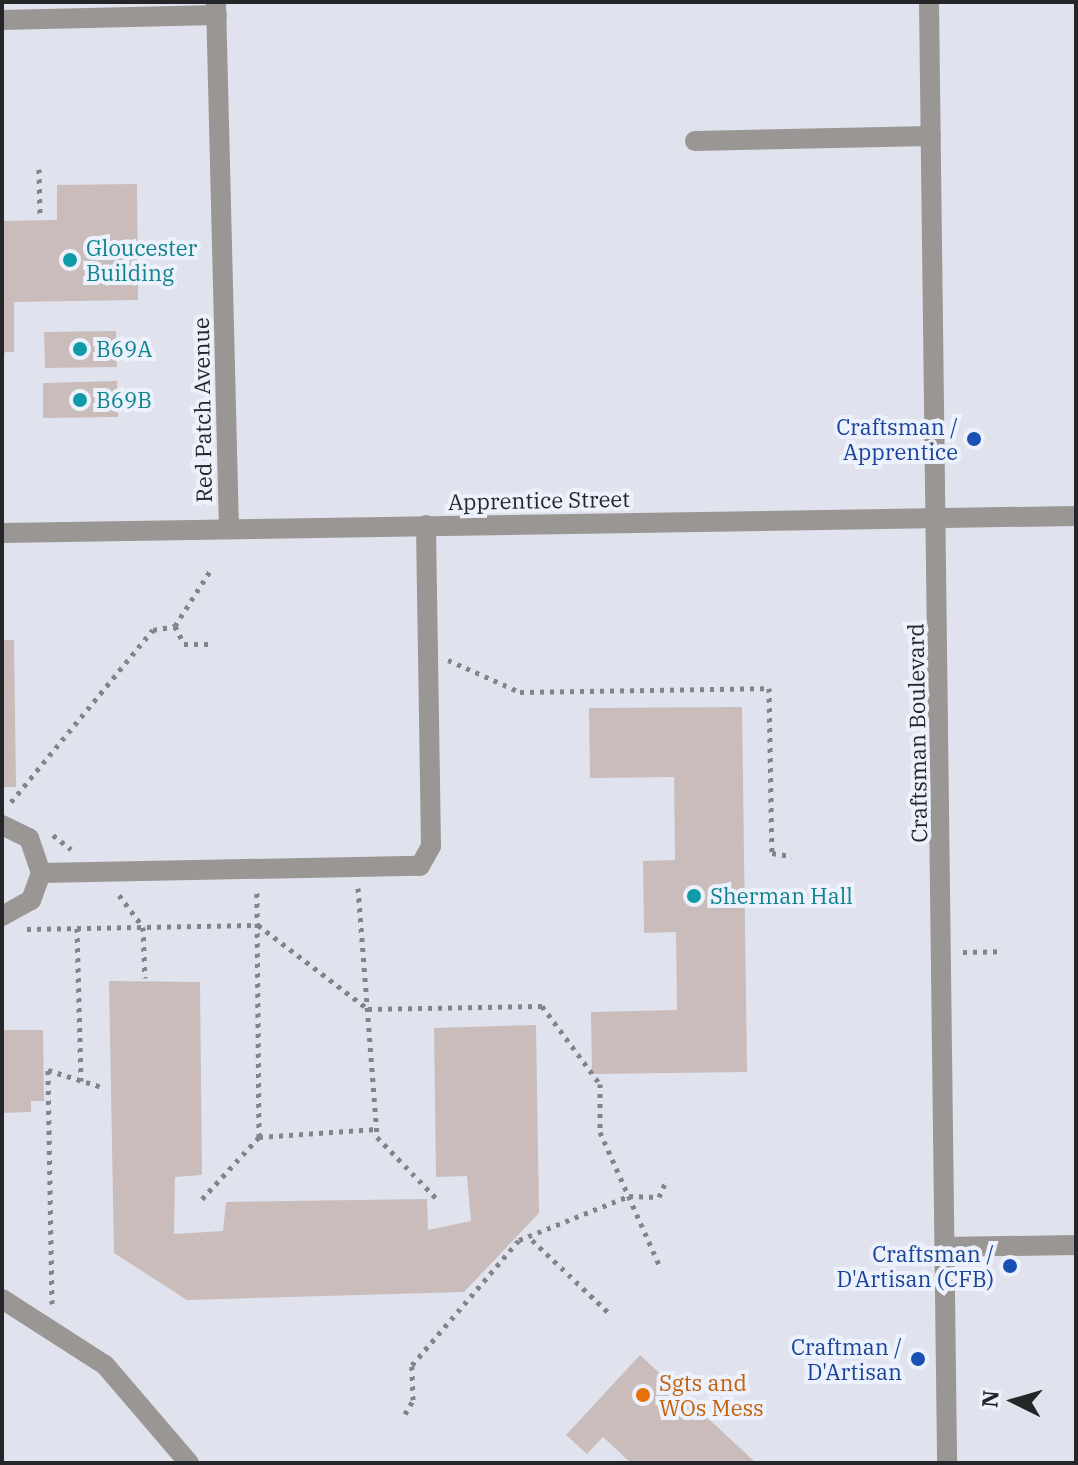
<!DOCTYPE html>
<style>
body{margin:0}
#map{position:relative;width:1078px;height:1465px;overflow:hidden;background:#e0e3ee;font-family:"IBM Plex Serif",serif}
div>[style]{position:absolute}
.building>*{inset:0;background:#c9bcbb}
.path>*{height:5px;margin-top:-2.5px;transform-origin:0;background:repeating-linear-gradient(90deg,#82848c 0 4px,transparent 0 10px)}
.minor>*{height:20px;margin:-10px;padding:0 10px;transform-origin:10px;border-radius:10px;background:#9a9693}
.dots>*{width:22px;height:22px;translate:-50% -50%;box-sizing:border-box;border:4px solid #edf1fb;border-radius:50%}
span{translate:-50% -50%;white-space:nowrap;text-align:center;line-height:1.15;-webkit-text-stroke:8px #edf1fb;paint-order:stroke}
.culture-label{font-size:22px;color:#0d838f}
.left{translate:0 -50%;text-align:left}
.street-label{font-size:22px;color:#25262a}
.transit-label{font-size:22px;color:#164399}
.right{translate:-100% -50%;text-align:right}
.food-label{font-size:22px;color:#c56008}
.frame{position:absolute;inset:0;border:4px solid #25262a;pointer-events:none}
.north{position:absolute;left:974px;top:1361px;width:80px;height:80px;-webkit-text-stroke:6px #edf1fb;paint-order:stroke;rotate:275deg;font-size:22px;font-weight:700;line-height:32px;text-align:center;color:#25262a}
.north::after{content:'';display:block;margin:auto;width:28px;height:36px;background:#25262a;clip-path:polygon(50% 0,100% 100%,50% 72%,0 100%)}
</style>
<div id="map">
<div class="building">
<i style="clip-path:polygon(137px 184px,138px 300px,14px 302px,14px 352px,5px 352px,2px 368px,2px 221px,57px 220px,57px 185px)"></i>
<i style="clip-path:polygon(116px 331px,117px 367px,45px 368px,44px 332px)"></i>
<i style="clip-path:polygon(117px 381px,118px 417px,43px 418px,43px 383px)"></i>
<i style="clip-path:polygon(2px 640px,14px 640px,16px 787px,2px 787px)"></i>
<i style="clip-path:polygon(742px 707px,747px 1072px,592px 1074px,591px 1012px,677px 1010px,676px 932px,644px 933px,643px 861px,675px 860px,674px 777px,590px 778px,589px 708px)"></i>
<i style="clip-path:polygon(109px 981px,200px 982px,202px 1175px,175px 1177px,174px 1234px,223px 1231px,226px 1202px,427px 1199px,428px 1230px,471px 1221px,467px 1176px,436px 1177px,434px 1028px,536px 1025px,539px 1213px,464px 1292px,187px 1300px,114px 1253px)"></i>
<i style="clip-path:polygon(2px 1030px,43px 1030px,44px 1101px,31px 1101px,31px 1112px,2px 1113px)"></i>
<i style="clip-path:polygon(640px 1355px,756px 1463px,631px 1463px,603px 1437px,587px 1454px,566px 1435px)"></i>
</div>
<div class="path">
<i style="left:39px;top:169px;width:47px;rotate:88.8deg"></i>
<i style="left:175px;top:626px;width:20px;rotate:63deg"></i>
<i style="left:184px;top:644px;width:24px"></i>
<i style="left:448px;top:660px;width:79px;rotate:24deg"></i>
<i style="left:520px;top:692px;width:249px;rotate:-0.9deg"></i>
<i style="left:769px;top:688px;width:165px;rotate:89deg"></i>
<i style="left:772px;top:853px;width:20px;rotate:9deg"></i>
<i style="left:11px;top:802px;width:223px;rotate:-50.5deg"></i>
<i style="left:153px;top:630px;width:22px;rotate:-10deg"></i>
<i style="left:175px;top:626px;width:65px;rotate:-57.5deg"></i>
<i style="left:53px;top:835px;width:23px;rotate:38deg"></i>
<i style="left:358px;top:888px;width:250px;rotate:85.6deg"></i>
<i style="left:377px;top:1137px;width:89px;rotate:45.9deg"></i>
<i style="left:119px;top:895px;width:40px;rotate:53deg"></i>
<i style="left:143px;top:927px;width:51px;rotate:87.8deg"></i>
<i style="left:77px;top:928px;width:153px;rotate:88.5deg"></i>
<i style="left:27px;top:929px;width:231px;rotate:-1deg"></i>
<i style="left:258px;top:925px;width:138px;rotate:37.4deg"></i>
<i style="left:368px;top:1009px;width:174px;rotate:-1deg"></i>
<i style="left:542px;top:1006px;width:97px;rotate:53.4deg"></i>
<i style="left:600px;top:1084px;width:48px;rotate:90deg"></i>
<i style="left:600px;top:1132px;width:148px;rotate:66deg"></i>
<i style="left:963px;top:952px;width:39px;rotate:-1deg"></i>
<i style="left:259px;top:1137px;width:118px;rotate:-3.9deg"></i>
<i style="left:202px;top:1199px;width:84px;rotate:-47.4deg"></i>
<i style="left:259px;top:1137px;width:247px;rotate:-90.5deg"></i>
<i style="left:532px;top:1240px;width:108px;rotate:43.5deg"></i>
<i style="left:52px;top:1304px;width:234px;rotate:-91deg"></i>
<i style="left:48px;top:1070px;width:60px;rotate:17.5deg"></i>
<i style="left:405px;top:1414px;width:16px;rotate:-60deg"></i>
<i style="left:413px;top:1400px;width:35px;rotate:-92deg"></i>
<i style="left:412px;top:1365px;width:165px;rotate:-49.4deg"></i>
<i style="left:519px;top:1240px;width:118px;rotate:-21.8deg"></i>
<i style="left:629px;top:1196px;width:30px;rotate:2deg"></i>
<i style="left:659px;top:1197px;width:20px;rotate:-66deg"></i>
</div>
<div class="minor">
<i style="left:216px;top:2px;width:527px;rotate:88.59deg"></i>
<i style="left:929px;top:2px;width:1461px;rotate:89.29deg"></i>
<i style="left:2px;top:20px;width:215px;rotate:-1.3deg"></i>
<i style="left:695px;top:141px;width:236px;rotate:-1.2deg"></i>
<i style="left:2px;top:533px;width:1074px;rotate:-0.91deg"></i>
<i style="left:2px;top:825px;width:30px;rotate:26deg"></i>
<i style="left:29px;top:838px;width:37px;rotate:71deg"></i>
<i style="left:41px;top:873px;width:29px;rotate:110deg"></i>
<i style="left:31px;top:900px;width:33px;rotate:151deg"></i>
<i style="left:41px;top:873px;width:379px;rotate:-1.1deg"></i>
<i style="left:420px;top:866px;width:23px;rotate:-61deg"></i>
<i style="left:431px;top:846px;width:321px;rotate:-90.9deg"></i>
<i style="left:945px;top:1247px;width:131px;rotate:-0.9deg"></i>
<i style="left:2px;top:1299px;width:122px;rotate:32.7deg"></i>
<i style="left:105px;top:1365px;width:129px;rotate:49.4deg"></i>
</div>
<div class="dots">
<i style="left:70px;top:260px;background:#0f9aa8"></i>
<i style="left:80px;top:349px;background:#0f9aa8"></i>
<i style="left:80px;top:400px;background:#0f9aa8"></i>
<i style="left:974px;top:439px;background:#1a4fb4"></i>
<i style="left:694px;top:896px;background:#0f9aa8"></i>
<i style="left:1010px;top:1266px;background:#1a4fb4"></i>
<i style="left:918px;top:1359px;background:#1a4fb4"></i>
<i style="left:643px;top:1395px;background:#e8710a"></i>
</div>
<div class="culture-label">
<span class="left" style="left:86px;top:260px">Gloucester<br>Building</span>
<span class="left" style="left:96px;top:349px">B69A</span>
<span class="left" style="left:96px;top:400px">B69B</span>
<span class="left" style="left:710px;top:896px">Sherman Hall</span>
</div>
<div class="street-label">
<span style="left:202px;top:410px;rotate:-91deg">Red Patch Avenue</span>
<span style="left:539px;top:500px;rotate:-1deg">Apprentice Street</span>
<span style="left:917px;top:733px;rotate:-91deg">Craftsman Boulevard</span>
</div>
<div class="transit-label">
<span class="right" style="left:958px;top:439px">Craftsman /<br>Apprentice</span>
<span class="right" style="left:994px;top:1266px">Craftsman /<br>D'Artisan (CFB)</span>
<span class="right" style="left:902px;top:1359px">Craftman /<br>D'Artisan</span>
</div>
<div class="food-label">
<span class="left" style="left:659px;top:1395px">Sgts and<br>WOs Mess</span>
</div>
<div class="frame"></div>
<div class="north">N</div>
</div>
